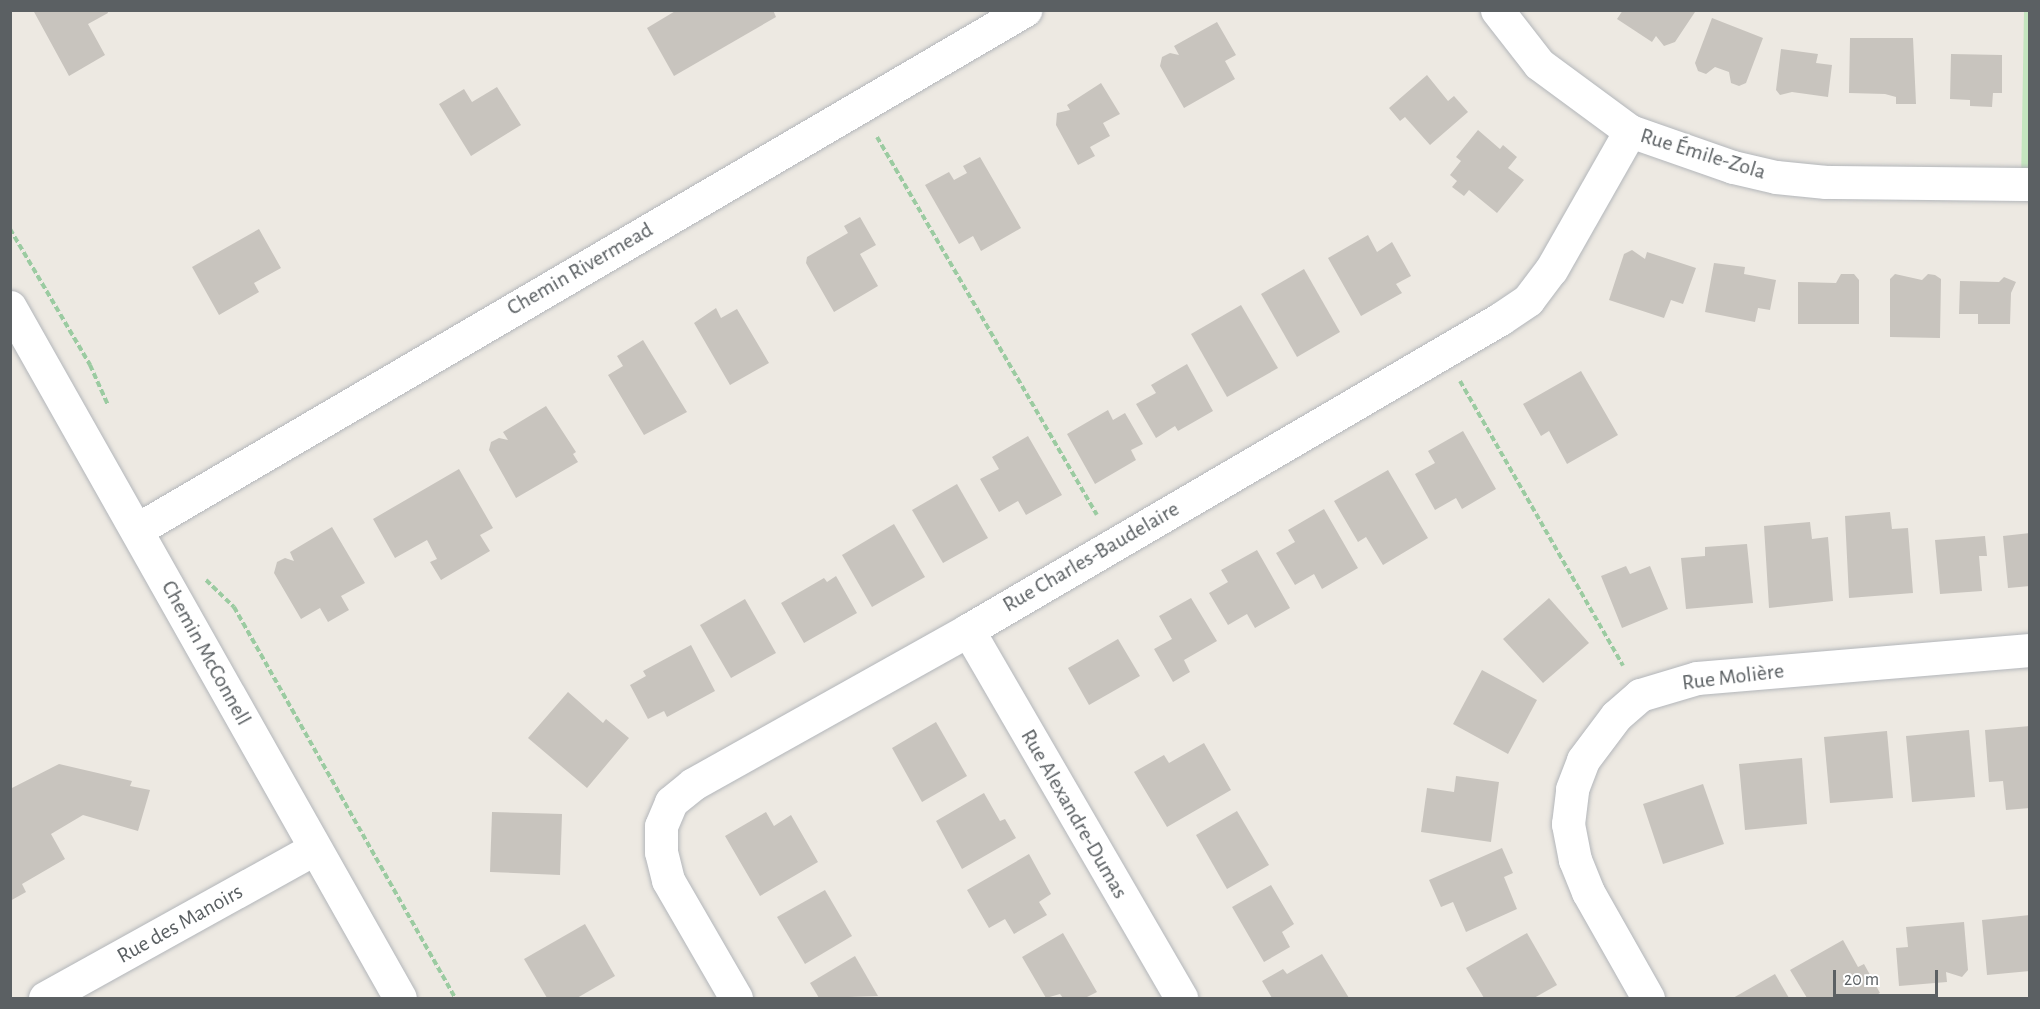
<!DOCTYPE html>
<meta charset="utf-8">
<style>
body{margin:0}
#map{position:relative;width:2040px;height:1009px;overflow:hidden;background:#ede9e2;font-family:"Alegreya Sans",sans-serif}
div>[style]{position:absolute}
.green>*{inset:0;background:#c4e5bf}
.building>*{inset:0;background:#c8c4be}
.path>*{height:4px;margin-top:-2px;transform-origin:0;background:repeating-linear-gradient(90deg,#9bcba1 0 6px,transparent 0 9px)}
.roads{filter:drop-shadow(0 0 2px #b3b6ba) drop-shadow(0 0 2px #b3b6ba)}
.street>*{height:33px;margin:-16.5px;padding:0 16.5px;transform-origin:16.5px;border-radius:16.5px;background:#fff}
.secondary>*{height:33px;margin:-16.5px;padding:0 16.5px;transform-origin:16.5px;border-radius:16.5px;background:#fff}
span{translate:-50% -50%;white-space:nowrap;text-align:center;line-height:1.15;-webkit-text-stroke:4.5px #fff;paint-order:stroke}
.street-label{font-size:22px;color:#5b6063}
.frame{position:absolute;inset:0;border:12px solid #5b6063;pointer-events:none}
.scale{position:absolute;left:1833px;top:970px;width:105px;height:27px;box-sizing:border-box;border:3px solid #5b6063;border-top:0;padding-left:8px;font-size:18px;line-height:21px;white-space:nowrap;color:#5b6063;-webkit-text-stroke:4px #fff;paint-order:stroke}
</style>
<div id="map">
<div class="green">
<i style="clip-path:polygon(2029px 10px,2030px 184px,2021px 184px,2024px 11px)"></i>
</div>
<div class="building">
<i style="clip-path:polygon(33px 10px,107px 10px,108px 13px,88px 24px,105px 55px,69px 76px)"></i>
<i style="clip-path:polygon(677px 10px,773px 10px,776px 17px,674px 76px,647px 28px)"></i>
<i style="clip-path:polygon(1623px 10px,1693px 10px,1695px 12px,1675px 42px,1664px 46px,1656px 36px,1652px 42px,1617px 19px)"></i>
<i style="clip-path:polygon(1712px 18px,1763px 38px,1746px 83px,1739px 86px,1731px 83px,1729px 72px,1715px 67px,1706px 74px,1698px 71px,1695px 63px)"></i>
<i style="clip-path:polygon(1217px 22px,1236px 55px,1225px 61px,1235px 79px,1184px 108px,1160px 66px,1162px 57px,1170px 53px,1179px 55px,1174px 46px)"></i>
<i style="clip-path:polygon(1850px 38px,1913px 38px,1916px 104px,1896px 104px,1896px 97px,1885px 94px,1849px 93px)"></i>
<i style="clip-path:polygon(1781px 49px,1818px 54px,1816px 63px,1832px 65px,1828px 97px,1792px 92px,1780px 95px,1776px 90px)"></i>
<i style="clip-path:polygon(1951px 54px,2002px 55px,2002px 93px,1993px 93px,1992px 107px,1970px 106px,1970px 100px,1950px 99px)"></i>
<i style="clip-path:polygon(1427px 75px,1448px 101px,1454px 96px,1468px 112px,1430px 145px,1405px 117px,1400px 121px,1389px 108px)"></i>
<i style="clip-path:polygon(1101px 83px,1120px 114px,1103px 123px,1110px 136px,1090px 147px,1095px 156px,1078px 165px,1056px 125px,1057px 113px,1070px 110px,1067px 105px)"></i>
<i style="clip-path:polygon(497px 87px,521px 125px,471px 156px,439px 104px,464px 89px,472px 102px)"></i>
<i style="clip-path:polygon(1478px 130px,1500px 149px,1503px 145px,1517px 157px,1508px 168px,1524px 180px,1497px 213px,1469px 190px,1464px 196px,1452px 187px,1457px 181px,1450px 175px,1461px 161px,1456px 157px)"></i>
<i style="clip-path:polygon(980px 157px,1021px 228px,981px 251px,973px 236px,959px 244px,925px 185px,949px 172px,954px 180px,967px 173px,963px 166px)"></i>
<i style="clip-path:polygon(860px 217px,876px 245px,860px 254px,878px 286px,834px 312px,806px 263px,807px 257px,848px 233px,844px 226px)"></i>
<i style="clip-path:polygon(259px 229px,281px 268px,254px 283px,259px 292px,219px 315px,192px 267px)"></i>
<i style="clip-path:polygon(1368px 235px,1377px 252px,1392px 242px,1411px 276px,1396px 284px,1402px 293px,1361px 316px,1328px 258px)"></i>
<i style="clip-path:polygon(1632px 250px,1645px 259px,1647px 252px,1696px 268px,1683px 304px,1671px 300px,1664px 318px,1609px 300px,1624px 254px)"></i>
<i style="clip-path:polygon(1714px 263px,1745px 267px,1744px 274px,1776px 280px,1770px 310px,1758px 308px,1755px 322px,1705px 312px)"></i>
<i style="clip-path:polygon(1304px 269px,1340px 332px,1297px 357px,1261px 294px)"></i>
<i style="clip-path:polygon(1841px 274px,1854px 274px,1859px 280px,1859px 324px,1798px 324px,1798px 282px,1836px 283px)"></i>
<i style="clip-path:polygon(1895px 274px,1922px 280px,1928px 274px,1935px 275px,1941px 279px,1940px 338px,1890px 337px,1890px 279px)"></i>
<i style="clip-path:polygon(2004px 277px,2016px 282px,2011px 293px,2010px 324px,1978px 324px,1978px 314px,1959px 314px,1960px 281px,1999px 282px)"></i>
<i style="clip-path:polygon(1241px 305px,1278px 368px,1227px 397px,1191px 334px)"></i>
<i style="clip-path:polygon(716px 308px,721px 318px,737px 309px,769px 363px,730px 385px,694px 323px)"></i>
<i style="clip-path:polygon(643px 340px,687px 412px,644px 435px,608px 375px,623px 366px,617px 356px)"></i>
<i style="clip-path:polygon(1187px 364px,1213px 411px,1178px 431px,1175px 426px,1156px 438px,1136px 404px,1156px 393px,1151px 385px)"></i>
<i style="clip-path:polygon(1581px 371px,1618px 435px,1567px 464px,1549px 431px,1541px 436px,1523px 404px)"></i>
<i style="clip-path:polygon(546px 406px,576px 452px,573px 454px,578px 462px,516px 498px,489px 450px,491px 442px,499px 438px,508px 440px,503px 432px)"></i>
<i style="clip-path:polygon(1108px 410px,1113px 420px,1125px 413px,1143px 444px,1131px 450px,1136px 460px,1095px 484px,1067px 434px)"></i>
<i style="clip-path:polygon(1463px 431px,1496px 489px,1462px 509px,1456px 498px,1435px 510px,1415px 474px,1435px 463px,1428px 451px)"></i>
<i style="clip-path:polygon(1028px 436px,1062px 495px,1026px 515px,1018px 501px,999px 512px,980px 479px,999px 469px,992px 457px)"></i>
<i style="clip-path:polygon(459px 469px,493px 528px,480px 535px,490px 551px,441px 580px,430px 562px,437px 559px,427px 540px,395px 558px,373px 519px)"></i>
<i style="clip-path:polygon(1388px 470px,1428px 538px,1383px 565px,1366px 537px,1358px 542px,1334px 501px)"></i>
<i style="clip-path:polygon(957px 484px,988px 538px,943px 563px,912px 510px)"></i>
<i style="clip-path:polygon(1324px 509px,1358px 568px,1322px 589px,1314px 574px,1295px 585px,1276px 553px,1295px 542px,1288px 530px)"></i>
<i style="clip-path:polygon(1890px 512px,1892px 529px,1908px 528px,1913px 593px,1849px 598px,1845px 516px)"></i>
<i style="clip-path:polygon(1810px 522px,1812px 539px,1828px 537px,1833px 601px,1769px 608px,1764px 526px)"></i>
<i style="clip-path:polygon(894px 524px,925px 577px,872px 607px,842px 555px)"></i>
<i style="clip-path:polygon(332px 527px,365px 583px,341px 596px,349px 610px,328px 622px,320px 608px,301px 619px,274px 573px,277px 562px,285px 558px,294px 561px,290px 552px)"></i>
<i style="clip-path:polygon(2030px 533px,2030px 586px,2008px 588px,2003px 536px)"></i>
<i style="clip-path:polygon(1985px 536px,1987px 556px,1979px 556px,1982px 591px,1940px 594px,1935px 540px)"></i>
<i style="clip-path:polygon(1747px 544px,1753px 603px,1686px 609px,1681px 558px,1705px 556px,1705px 547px)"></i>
<i style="clip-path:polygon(1257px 550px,1290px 608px,1255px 628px,1247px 614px,1228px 625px,1209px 593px,1228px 582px,1221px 570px)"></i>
<i style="clip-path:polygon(1626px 566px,1630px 574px,1650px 566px,1668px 609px,1622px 628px,1601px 576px)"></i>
<i style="clip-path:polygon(836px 576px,857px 613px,804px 643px,781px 603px,824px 578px,827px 582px)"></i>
<i style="clip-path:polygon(1191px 598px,1217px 641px,1184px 660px,1190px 672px,1173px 682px,1154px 649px,1172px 639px,1159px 616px)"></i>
<i style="clip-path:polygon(1549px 598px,1589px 643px,1543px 683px,1503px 639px)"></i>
<i style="clip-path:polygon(745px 599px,776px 653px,731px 678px,700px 625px)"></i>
<i style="clip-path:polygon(1118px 639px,1140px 676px,1089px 705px,1068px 668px)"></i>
<i style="clip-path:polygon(691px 645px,715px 691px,667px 717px,664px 711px,648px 719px,630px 685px,646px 676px,643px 671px)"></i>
<i style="clip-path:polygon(1482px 670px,1537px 700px,1508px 754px,1453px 724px)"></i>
<i style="clip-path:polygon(568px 692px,603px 723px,606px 719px,629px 738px,587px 788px,528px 738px)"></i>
<i style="clip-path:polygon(936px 722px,967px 776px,922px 802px,892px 748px)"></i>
<i style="clip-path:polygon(2030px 726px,2030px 808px,2006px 810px,2003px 781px,1989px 782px,1985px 730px)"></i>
<i style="clip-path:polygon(1969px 730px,1975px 797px,1912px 802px,1906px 736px)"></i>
<i style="clip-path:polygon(1887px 731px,1893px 798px,1830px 803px,1824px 737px)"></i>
<i style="clip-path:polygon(1204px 743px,1231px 790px,1167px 827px,1134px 772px,1164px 755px,1169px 763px)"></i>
<i style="clip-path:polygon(1802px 758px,1807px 824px,1745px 830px,1739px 764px)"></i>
<i style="clip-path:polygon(59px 764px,132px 781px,130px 786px,150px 790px,138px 831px,83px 815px,51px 834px,65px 859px,22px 884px,26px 892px,10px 901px,10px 789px)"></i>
<i style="clip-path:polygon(1456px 776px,1499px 782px,1491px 842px,1421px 832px,1427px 788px,1454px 792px)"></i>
<i style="clip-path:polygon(1703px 784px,1724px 844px,1663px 864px,1643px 804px)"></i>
<i style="clip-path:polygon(984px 793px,1000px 821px,1005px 819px,1016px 838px,962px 869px,936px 821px)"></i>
<i style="clip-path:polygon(1237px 811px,1269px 865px,1227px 889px,1196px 835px)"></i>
<i style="clip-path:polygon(492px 812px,562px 814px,560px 875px,490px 872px)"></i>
<i style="clip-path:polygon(766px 812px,774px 826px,791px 815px,818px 862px,760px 896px,725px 836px)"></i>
<i style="clip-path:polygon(1502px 848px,1513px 873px,1504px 877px,1517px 909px,1466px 932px,1453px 902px,1441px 907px,1429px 880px)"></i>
<i style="clip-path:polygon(1029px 854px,1051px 894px,1039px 902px,1047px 915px,1014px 934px,1005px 919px,989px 928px,967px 890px)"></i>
<i style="clip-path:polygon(1271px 885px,1294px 924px,1282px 932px,1290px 947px,1264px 962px,1232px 907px)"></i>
<i style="clip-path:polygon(825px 890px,852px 936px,805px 964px,777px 917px)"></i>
<i style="clip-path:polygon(2030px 915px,2030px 971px,1987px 975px,1982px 920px)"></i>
<i style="clip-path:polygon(1964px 922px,1968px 970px,1962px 977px,1946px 972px,1947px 982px,1899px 986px,1896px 948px,1908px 947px,1906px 927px)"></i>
<i style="clip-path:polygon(585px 924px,615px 976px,577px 998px,547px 998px,524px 959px)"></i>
<i style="clip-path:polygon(1063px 933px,1097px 992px,1085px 998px,1063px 998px,1060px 994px,1046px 998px,1022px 957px)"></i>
<i style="clip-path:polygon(1527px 933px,1557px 985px,1534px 998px,1484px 998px,1466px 968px)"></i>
<i style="clip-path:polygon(1843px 940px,1858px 967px,1864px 964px,1880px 993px,1870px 998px,1807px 998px,1790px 970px)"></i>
<i style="clip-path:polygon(1322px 954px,1349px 998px,1272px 998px,1262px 981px,1283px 969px,1287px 974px)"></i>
<i style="clip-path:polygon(855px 956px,878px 996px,819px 998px,810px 983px)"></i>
<i style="clip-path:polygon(1775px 974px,1789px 998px,1733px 998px)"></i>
</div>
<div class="path">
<i style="left:877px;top:137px;width:437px;rotate:59.8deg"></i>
<i style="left:10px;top:229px;width:158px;rotate:59.5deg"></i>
<i style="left:90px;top:365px;width:44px;rotate:65.8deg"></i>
<i style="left:1460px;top:381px;width:328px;rotate:60.2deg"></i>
<i style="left:206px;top:580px;width:39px;rotate:44deg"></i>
<i style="left:234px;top:607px;width:449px;rotate:60.5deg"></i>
</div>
<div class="roads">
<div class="street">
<i style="left:1497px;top:10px;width:68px;rotate:52.1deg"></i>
<i style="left:1539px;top:64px;width:113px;rotate:36.4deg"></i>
<i style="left:1630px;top:131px;width:109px;rotate:19.3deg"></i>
<i style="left:1733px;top:167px;width:44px;rotate:13.1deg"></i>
<i style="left:1776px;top:177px;width:50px;rotate:5.7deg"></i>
<i style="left:1826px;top:182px;width:204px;rotate:0.6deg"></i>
<i style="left:138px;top:529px;width:1028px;rotate:-30.33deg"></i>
<i style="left:968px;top:630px;width:425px;rotate:59.9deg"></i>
<i style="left:45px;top:998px;width:308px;rotate:-29deg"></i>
<i style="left:736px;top:998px;width:136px;rotate:-120deg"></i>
<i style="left:668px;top:880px;width:29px;rotate:-104deg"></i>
<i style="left:661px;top:852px;width:26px;rotate:-90deg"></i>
<i style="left:661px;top:826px;width:26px;rotate:-67deg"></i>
<i style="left:671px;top:802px;width:28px;rotate:-39deg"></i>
<i style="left:693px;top:784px;width:315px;rotate:-29.2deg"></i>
<i style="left:968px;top:630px;width:616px;rotate:-30.31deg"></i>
<i style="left:1500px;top:319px;width:34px;rotate:-34deg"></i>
<i style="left:1528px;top:300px;width:38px;rotate:-53deg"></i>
<i style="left:1551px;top:270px;width:160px;rotate:-60.4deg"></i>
<i style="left:1648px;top:998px;width:122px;rotate:-119.5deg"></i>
<i style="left:1588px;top:892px;width:35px;rotate:-112deg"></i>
<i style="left:1575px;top:860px;width:37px;rotate:-101deg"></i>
<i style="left:1568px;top:824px;width:35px;rotate:-83deg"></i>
<i style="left:1572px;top:789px;width:31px;rotate:-69deg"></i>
<i style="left:1583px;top:760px;width:55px;rotate:-53.1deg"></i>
<i style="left:1616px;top:716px;width:32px;rotate:-41deg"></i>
<i style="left:1640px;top:695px;width:59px;rotate:-16.6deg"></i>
<i style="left:1697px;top:678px;width:334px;rotate:-4.8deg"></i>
</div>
<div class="secondary">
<i style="left:10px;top:307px;width:793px;rotate:60.56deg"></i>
</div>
</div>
<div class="street-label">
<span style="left:1703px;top:154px;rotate:17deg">Rue Émile-Zola</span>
<span style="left:580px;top:269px;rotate:-30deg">Chemin Rivermead</span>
<span style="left:1091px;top:557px;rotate:-30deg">Rue Charles-Baudelaire</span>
<span style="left:206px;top:653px;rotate:61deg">Chemin McConnell</span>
<span style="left:1733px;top:677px;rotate:-7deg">Rue Molière</span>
<span style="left:1074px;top:814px;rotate:60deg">Rue Alexandre-Dumas</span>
<span style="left:180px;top:924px;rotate:-29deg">Rue des Manoirs</span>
</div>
<div class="frame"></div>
<div class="scale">20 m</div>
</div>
